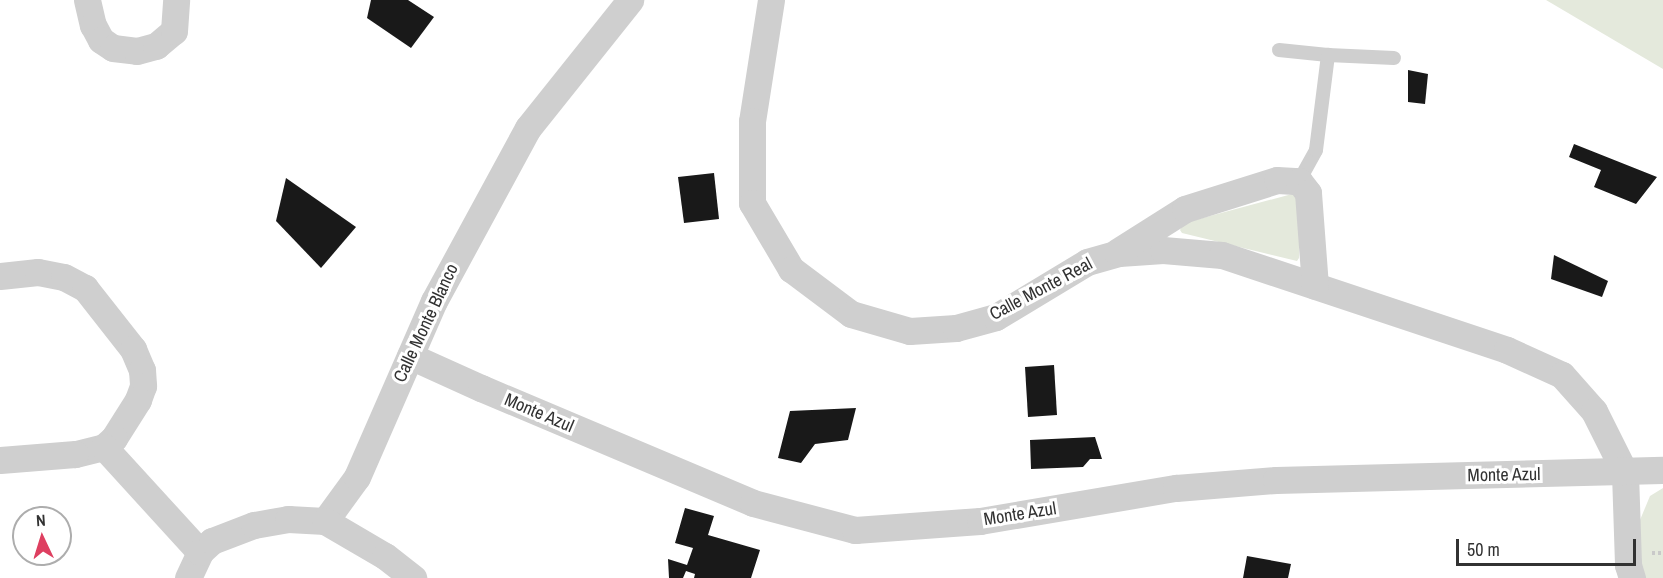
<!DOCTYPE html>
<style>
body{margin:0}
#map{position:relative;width:1663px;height:578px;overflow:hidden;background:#fff;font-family:"Archivo Narrow",sans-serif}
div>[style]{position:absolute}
.green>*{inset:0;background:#e4e9dc}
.building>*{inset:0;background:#191919}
.path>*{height:4px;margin-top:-2px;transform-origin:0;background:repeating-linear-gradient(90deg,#c9c9c9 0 3px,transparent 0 6px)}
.lane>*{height:14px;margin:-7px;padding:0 7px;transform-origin:7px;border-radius:7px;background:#cfcfcf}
.street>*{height:27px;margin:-13.5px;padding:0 13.5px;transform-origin:13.5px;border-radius:13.5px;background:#cfcfcf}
span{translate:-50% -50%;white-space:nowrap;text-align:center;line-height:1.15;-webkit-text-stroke:6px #fff;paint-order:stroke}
.street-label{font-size:18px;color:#323232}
.north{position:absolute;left:12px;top:506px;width:60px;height:60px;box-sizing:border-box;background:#fff;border:2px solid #adadad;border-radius:50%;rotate:356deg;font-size:16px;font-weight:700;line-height:24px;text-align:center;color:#323232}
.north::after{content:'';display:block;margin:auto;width:21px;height:27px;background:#de3f60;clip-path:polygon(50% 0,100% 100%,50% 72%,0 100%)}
.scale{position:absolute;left:1456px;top:539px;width:180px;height:27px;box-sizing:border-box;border:3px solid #323232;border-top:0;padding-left:8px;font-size:18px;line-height:21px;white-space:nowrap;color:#323232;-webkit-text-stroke:4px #fff;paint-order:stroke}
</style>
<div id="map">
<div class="green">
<i style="clip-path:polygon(1546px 0,1663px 0,1663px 69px)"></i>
<i style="clip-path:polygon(1292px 194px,1300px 196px,1299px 258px,1297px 261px,1182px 233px,1180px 230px,1184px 223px)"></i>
<i style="clip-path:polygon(1663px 488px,1663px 578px,1641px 578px,1635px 532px,1650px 496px)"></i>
</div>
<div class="building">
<i style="clip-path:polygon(371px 0,408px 0,434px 17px,411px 48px,367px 18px)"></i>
<i style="clip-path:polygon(1408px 70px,1428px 74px,1425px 104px,1408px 102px)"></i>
<i style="clip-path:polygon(1574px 144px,1657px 177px,1636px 204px,1594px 187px,1601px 170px,1569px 157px)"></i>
<i style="clip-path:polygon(714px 173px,719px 219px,684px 223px,678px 177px)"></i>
<i style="clip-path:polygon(286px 178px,356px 227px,321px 268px,276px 221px)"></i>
<i style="clip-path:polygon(1554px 255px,1608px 281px,1602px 297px,1551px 279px)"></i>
<i style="clip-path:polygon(1054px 365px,1057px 415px,1028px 417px,1025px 367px)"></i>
<i style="clip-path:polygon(856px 408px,848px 440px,815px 444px,801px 463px,778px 458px,790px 411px)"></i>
<i style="clip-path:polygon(1095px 437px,1102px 459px,1090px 459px,1083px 467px,1031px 469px,1030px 440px)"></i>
<i style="clip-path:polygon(685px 508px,714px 516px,708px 535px,760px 550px,751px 578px,694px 578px,695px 574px,686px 571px,683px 578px,669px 578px,668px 559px,687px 565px,693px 548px,675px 543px)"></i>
<i style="clip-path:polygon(1247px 556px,1291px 564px,1288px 578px,1243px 578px)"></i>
</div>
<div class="path">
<i style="left:1652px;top:553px;width:11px"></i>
</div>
<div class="lane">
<i style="left:1279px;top:50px;width:49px;rotate:5.8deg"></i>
<i style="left:1299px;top:181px;width:35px;rotate:-61deg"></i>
<i style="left:1316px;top:150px;width:96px;rotate:-82.8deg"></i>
<i style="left:1328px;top:55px;width:66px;rotate:2.6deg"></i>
</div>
<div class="street">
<i style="left:87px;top:0;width:26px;rotate:77deg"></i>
<i style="left:93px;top:25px;width:17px;rotate:62deg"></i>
<i style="left:101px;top:40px;width:14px;rotate:34deg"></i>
<i style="left:113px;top:48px;width:24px;rotate:7deg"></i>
<i style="left:137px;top:51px;width:20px;rotate:-15deg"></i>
<i style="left:156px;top:46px;width:23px;rotate:-40deg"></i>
<i style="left:174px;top:31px;width:31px;rotate:-86deg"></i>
<i style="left:771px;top:0;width:122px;rotate:98.9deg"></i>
<i style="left:752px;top:121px;width:82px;rotate:90deg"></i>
<i style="left:752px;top:203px;width:77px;rotate:59.4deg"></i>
<i style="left:791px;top:269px;width:75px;rotate:36.9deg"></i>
<i style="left:851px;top:314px;width:61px;rotate:16.1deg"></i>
<i style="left:910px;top:331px;width:46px;rotate:-3.7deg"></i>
<i style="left:956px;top:328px;width:41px;rotate:-15.4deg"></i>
<i style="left:996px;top:317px;width:106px;rotate:-31.1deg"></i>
<i style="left:1087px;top:262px;width:33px;rotate:-16deg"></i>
<i style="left:1119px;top:253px;width:44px;rotate:-3.9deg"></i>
<i style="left:1163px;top:250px;width:59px;rotate:4.8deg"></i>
<i style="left:1222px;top:255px;width:300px;rotate:18.4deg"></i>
<i style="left:1507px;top:350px;width:60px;rotate:24.4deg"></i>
<i style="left:1562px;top:375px;width:48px;rotate:48.4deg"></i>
<i style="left:1594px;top:411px;width:69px;rotate:63.4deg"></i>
<i style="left:1625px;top:473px;width:92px;rotate:88.1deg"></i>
<i style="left:1628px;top:565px;width:14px;rotate:73deg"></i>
<i style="left:1117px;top:252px;width:80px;rotate:-32.3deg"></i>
<i style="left:1185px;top:209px;width:96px;rotate:-17.5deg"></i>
<i style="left:1277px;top:180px;width:22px;rotate:3deg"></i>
<i style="left:1299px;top:181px;width:15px;rotate:53deg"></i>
<i style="left:1308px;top:193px;width:93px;rotate:85.7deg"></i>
<i style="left:0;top:276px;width:38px;rotate:-6deg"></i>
<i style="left:38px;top:272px;width:26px;rotate:11deg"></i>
<i style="left:64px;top:277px;width:24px;rotate:28deg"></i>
<i style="left:85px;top:288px;width:78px;rotate:51.8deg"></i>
<i style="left:133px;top:349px;width:23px;rotate:67deg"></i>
<i style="left:142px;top:370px;width:16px;rotate:86deg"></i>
<i style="left:143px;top:386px;width:15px;rotate:110deg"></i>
<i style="left:138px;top:400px;width:45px;rotate:122.3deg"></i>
<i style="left:114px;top:438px;width:13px;rotate:138deg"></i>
<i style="left:104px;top:447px;width:30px;rotate:166deg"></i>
<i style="left:75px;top:454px;width:75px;rotate:175.4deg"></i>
<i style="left:410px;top:356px;width:78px;rotate:24.3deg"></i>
<i style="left:481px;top:388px;width:295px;rotate:22.9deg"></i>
<i style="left:753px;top:503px;width:106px;rotate:14.8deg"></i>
<i style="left:855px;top:530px;width:125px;rotate:-4.1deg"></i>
<i style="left:980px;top:521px;width:199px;rotate:-9.6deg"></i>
<i style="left:1176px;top:488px;width:100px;rotate:-4.6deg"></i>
<i style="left:1276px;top:480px;width:387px;rotate:-1.5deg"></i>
<i style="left:104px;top:447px;width:142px;rotate:47.6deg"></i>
<i style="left:325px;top:521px;width:54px;rotate:-54deg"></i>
<i style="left:357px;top:477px;width:192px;rotate:-66.4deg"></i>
<i style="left:434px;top:301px;width:197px;rotate:-61.5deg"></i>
<i style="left:528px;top:128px;width:164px;rotate:-51.4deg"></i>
<i style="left:188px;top:578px;width:29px;rotate:-65deg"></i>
<i style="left:200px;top:552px;width:16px;rotate:-43deg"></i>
<i style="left:212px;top:541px;width:45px;rotate:-20.9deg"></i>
<i style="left:254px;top:525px;width:35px;rotate:-10deg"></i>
<i style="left:288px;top:519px;width:37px;rotate:3deg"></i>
<i style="left:325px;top:521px;width:69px;rotate:30.3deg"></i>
<i style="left:385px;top:556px;width:36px;rotate:38deg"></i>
</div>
<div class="street-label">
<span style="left:1041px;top:289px;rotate:-28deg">Calle Monte Real</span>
<span style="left:426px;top:323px;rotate:-65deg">Calle Monte Blanco</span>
<span style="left:539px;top:413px;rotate:23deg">Monte Azul</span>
<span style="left:1504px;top:475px;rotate:-1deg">Monte Azul</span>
<span style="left:1020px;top:514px;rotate:-9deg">Monte Azul</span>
</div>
<div class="north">N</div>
<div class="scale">50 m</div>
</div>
